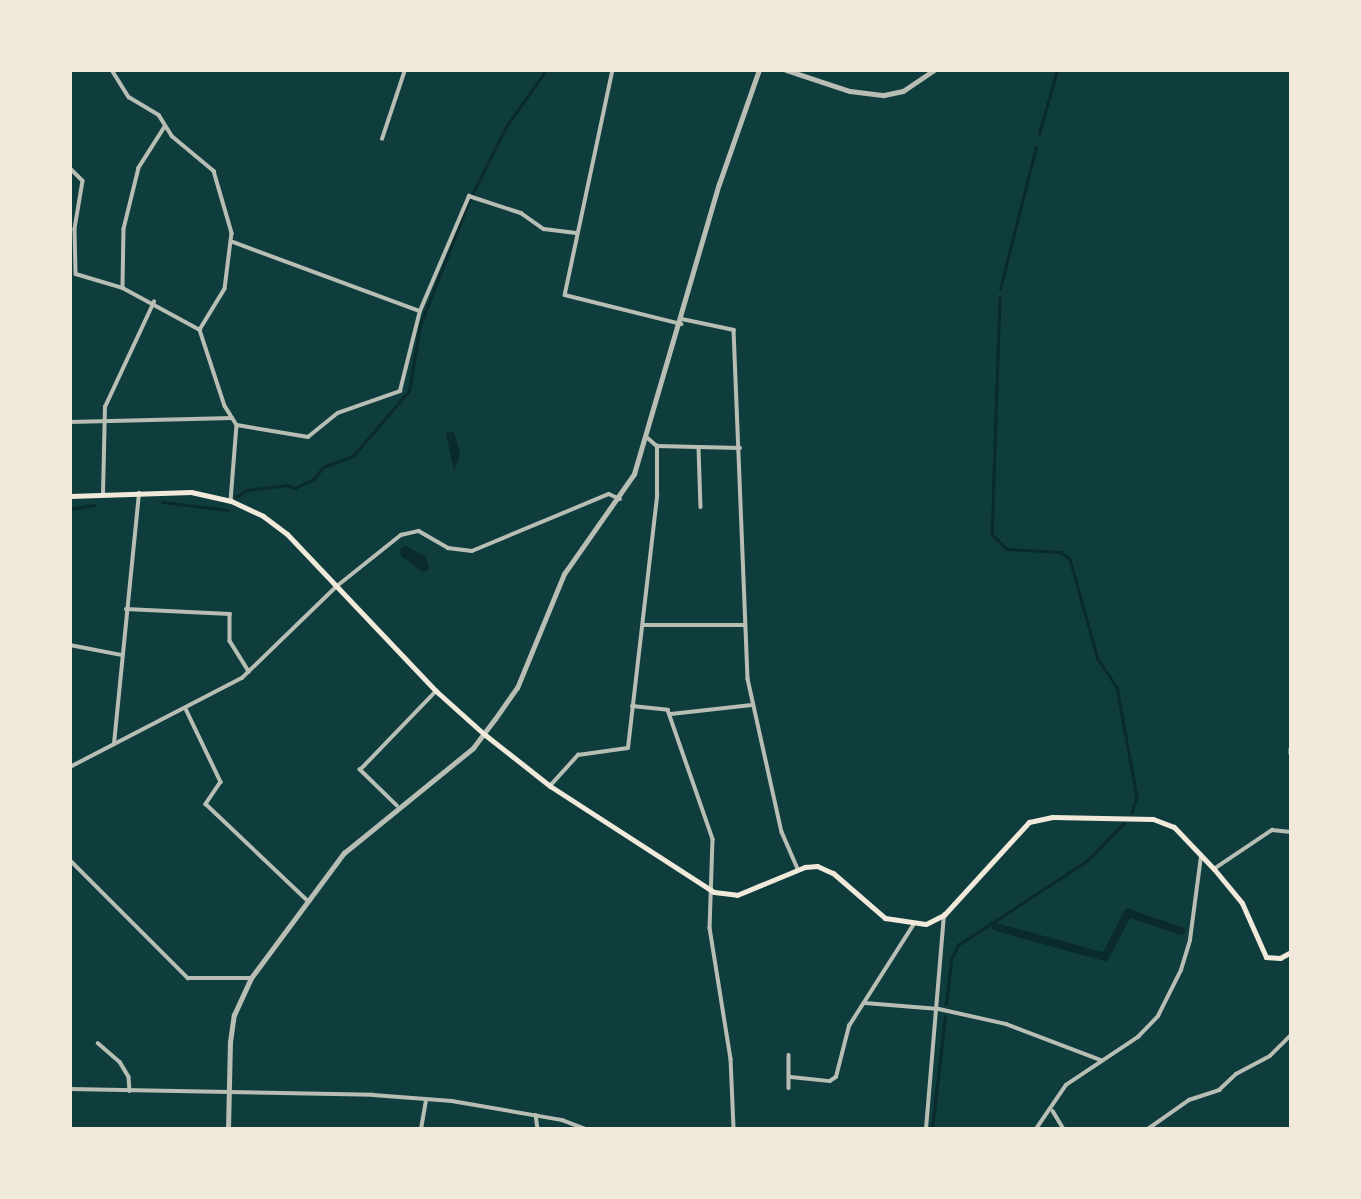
<!DOCTYPE html>
<style>
body{margin:0}
#map{position:relative;width:1361px;height:1199px;overflow:hidden;background:#0f3d3e;font-family:"Sofia Sans Condensed",sans-serif}
div>[style]{position:absolute}
.water>*{inset:0;background:#0a2a2b}
.stream>*{height:2.5px;margin:-1.25px;padding:0 1.25px;transform-origin:1.25px;border-radius:1.25px;background:#0a2a2b}
.canal>*{height:8px;margin:-4px;padding:0 4px;transform-origin:4px;border-radius:4px;background:#0a2a2b}
.minor>*{height:3.5px;margin:-1.75px;padding:0 1.75px;transform-origin:1.75px;border-radius:1.75px;background:#b8beb3}
.tertiary>*{height:4.5px;margin:-2.25px;padding:0 2.25px;transform-origin:2.25px;border-radius:2.25px;background:#b8beb3}
.secondary>*{height:5px;margin:-2.5px;padding:0 2.5px;transform-origin:2.5px;border-radius:2.5px;background:#f1e9da}
span{translate:-50% -50%;white-space:nowrap;text-align:center;line-height:1.15;-webkit-text-stroke:7px #f1e9da;paint-order:stroke}
.frame{position:absolute;inset:0;border:72px solid #f1e9da;pointer-events:none}
</style>
<div id="map">
<div class="water">
<i style="clip-path:polygon(454px 432px,460px 454px,454px 471px,446px 433px)"></i>
<i style="clip-path:polygon(405px 545px,426px 557px,429px 570px,423px 572px,401px 556px,400px 549px)"></i>
</div>
<div class="stream">
<i style="left:1039px;top:134px;width:66px;rotate:-74.3deg"></i>
<i style="left:1000px;top:289px;width:146px;rotate:-75.8deg"></i>
<i style="left:1000px;top:298px;width:236px;rotate:91.9deg"></i>
<i style="left:992px;top:534px;width:21px;rotate:45deg"></i>
<i style="left:1007px;top:549px;width:54px;rotate:3.2deg"></i>
<i style="left:1061px;top:552px;width:11px;rotate:38deg"></i>
<i style="left:1070px;top:559px;width:104px;rotate:74.4deg"></i>
<i style="left:1098px;top:659px;width:34px;rotate:56deg"></i>
<i style="left:1117px;top:687px;width:112px;rotate:79.7deg"></i>
<i style="left:1137px;top:797px;width:16px;rotate:108deg"></i>
<i style="left:236px;top:497px;width:13px;rotate:-32deg"></i>
<i style="left:247px;top:490px;width:40px;rotate:-7.1deg"></i>
<i style="left:287px;top:485px;width:9px;rotate:21deg"></i>
<i style="left:295px;top:488px;width:21px;rotate:-25deg"></i>
<i style="left:314px;top:479px;width:15px;rotate:-53deg"></i>
<i style="left:323px;top:467px;width:32px;rotate:-20deg"></i>
<i style="left:353px;top:456px;width:86px;rotate:-49.3deg"></i>
<i style="left:409px;top:391px;width:67px;rotate:-80.5deg"></i>
<i style="left:420px;top:325px;width:133px;rotate:-68.4deg"></i>
<i style="left:469px;top:201px;width:83px;rotate:-63.4deg"></i>
<i style="left:506px;top:127px;width:70px;rotate:-54.9deg"></i>
<i style="left:162px;top:502px;width:66px;rotate:6.9deg"></i>
<i style="left:70px;top:509px;width:25px;rotate:-9deg"></i>
<i style="left:946px;top:1004px;width:44px;rotate:-83.5deg"></i>
<i style="left:951px;top:960px;width:17px;rotate:-65deg"></i>
<i style="left:958px;top:945px;width:154px;rotate:-33.1deg"></i>
<i style="left:1087px;top:861px;width:53px;rotate:-45.8deg"></i>
<i style="left:932px;top:1129px;width:113px;rotate:-83.4deg"></i>
</div>
<div class="canal">
<i style="left:996px;top:927px;width:113px;rotate:15.4deg"></i>
<i style="left:1105px;top:957px;width:50px;rotate:-62.4deg"></i>
<i style="left:1128px;top:913px;width:56px;rotate:18.8deg"></i>
</div>
<div class="minor">
<i style="left:112px;top:70px;width:32px;rotate:58deg"></i>
<i style="left:129px;top:97px;width:35px;rotate:31deg"></i>
<i style="left:159px;top:115px;width:25px;rotate:58deg"></i>
<i style="left:172px;top:136px;width:55px;rotate:39.8deg"></i>
<i style="left:214px;top:171px;width:65px;rotate:73.8deg"></i>
<i style="left:232px;top:233px;width:56px;rotate:97.1deg"></i>
<i style="left:225px;top:289px;width:48px;rotate:121.4deg"></i>
<i style="left:200px;top:330px;width:80px;rotate:71.8deg"></i>
<i style="left:225px;top:406px;width:22px;rotate:58deg"></i>
<i style="left:237px;top:425px;width:76px;rotate:94.5deg"></i>
<i style="left:613px;top:70px;width:230px;rotate:102deg"></i>
<i style="left:565px;top:295px;width:120px;rotate:14deg"></i>
<i style="left:165px;top:127px;width:49px;rotate:122.4deg"></i>
<i style="left:139px;top:168px;width:63px;rotate:103.8deg"></i>
<i style="left:124px;top:229px;width:59px;rotate:91deg"></i>
<i style="left:123px;top:288px;width:88px;rotate:28.6deg"></i>
<i style="left:382px;top:139px;width:73px;rotate:-71.6deg"></i>
<i style="left:70px;top:168px;width:18px;rotate:45deg"></i>
<i style="left:83px;top:181px;width:49px;rotate:99.5deg"></i>
<i style="left:75px;top:229px;width:45px;rotate:88.7deg"></i>
<i style="left:76px;top:274px;width:49px;rotate:16.6deg"></i>
<i style="left:233px;top:242px;width:199px;rotate:20.3deg"></i>
<i style="left:682px;top:319px;width:53px;rotate:11.9deg"></i>
<i style="left:734px;top:330px;width:349px;rotate:87.7deg"></i>
<i style="left:748px;top:679px;width:157px;rotate:77.5deg"></i>
<i style="left:782px;top:832px;width:40px;rotate:66.6deg"></i>
<i style="left:70px;top:422px;width:162px;rotate:-1.4deg"></i>
<i style="left:237px;top:425px;width:72px;rotate:9.6deg"></i>
<i style="left:308px;top:437px;width:38px;rotate:-39deg"></i>
<i style="left:338px;top:413px;width:66px;rotate:-19.5deg"></i>
<i style="left:400px;top:391px;width:82px;rotate:-76deg"></i>
<i style="left:420px;top:311px;width:125px;rotate:-66.9deg"></i>
<i style="left:469px;top:196px;width:55px;rotate:18.1deg"></i>
<i style="left:521px;top:213px;width:28px;rotate:35deg"></i>
<i style="left:544px;top:229px;width:32px;rotate:7deg"></i>
<i style="left:648px;top:438px;width:12px;rotate:42deg"></i>
<i style="left:657px;top:446px;width:83px;rotate:1.4deg"></i>
<i style="left:699px;top:448px;width:59px;rotate:88.1deg"></i>
<i style="left:103px;top:494px;width:87px;rotate:-88.7deg"></i>
<i style="left:105px;top:407px;width:116px;rotate:-65deg"></i>
<i style="left:126px;top:609px;width:104px;rotate:2.8deg"></i>
<i style="left:230px;top:614px;width:27px;rotate:90deg"></i>
<i style="left:230px;top:641px;width:36px;rotate:58deg"></i>
<i style="left:643px;top:625px;width:101px"></i>
<i style="left:70px;top:645px;width:53px;rotate:10.9deg"></i>
<i style="left:632px;top:706px;width:36px;rotate:6deg"></i>
<i style="left:668px;top:710px;width:137px;rotate:70.8deg"></i>
<i style="left:713px;top:839px;width:89px;rotate:91.9deg"></i>
<i style="left:710px;top:928px;width:133px;rotate:80.9deg"></i>
<i style="left:731px;top:1059px;width:70px;rotate:87.5deg"></i>
<i style="left:186px;top:709px;width:81px;rotate:64.4deg"></i>
<i style="left:221px;top:782px;width:27px;rotate:124deg"></i>
<i style="left:206px;top:804px;width:139px;rotate:43.5deg"></i>
<i style="left:671px;top:714px;width:81px;rotate:-6.3deg"></i>
<i style="left:114px;top:744px;width:252px;rotate:-84.3deg"></i>
<i style="left:1291px;top:749px;width:4px;rotate:90deg"></i>
<i style="left:70px;top:767px;width:194px;rotate:-27.4deg"></i>
<i style="left:242px;top:678px;width:132px;rotate:-44.1deg"></i>
<i style="left:337px;top:586px;width:82px;rotate:-38.6deg"></i>
<i style="left:401px;top:535px;width:18px;rotate:-13deg"></i>
<i style="left:419px;top:531px;width:34px;rotate:30deg"></i>
<i style="left:448px;top:548px;width:24px;rotate:7deg"></i>
<i style="left:472px;top:551px;width:148px;rotate:-22.6deg"></i>
<i style="left:609px;top:494px;width:12px;rotate:24deg"></i>
<i style="left:550px;top:786px;width:42px;rotate:-47.9deg"></i>
<i style="left:578px;top:755px;width:50px;rotate:-8deg"></i>
<i style="left:628px;top:748px;width:254px;rotate:-83.4deg"></i>
<i style="left:657px;top:496px;width:50px;rotate:-90deg"></i>
<i style="left:397px;top:806px;width:52px;rotate:-135.8deg"></i>
<i style="left:360px;top:770px;width:110px;rotate:-46.1deg"></i>
<i style="left:70px;top:860px;width:167px;rotate:45deg"></i>
<i style="left:188px;top:978px;width:63px"></i>
<i style="left:1214px;top:869px;width:70px;rotate:-33.9deg"></i>
<i style="left:1272px;top:830px;width:19px;rotate:6deg"></i>
<i style="left:865px;top:1003px;width:74px;rotate:4.6deg"></i>
<i style="left:939px;top:1009px;width:69px;rotate:12.6deg"></i>
<i style="left:1006px;top:1024px;width:102px;rotate:20.8deg"></i>
<i style="left:98px;top:1043px;width:29px;rotate:41deg"></i>
<i style="left:120px;top:1062px;width:17px;rotate:59deg"></i>
<i style="left:129px;top:1077px;width:14px;rotate:86deg"></i>
<i style="left:789px;top:1055px;width:33px;rotate:90deg"></i>
<i style="left:791px;top:1077px;width:39px;rotate:6deg"></i>
<i style="left:830px;top:1081px;width:7px;rotate:-34deg"></i>
<i style="left:836px;top:1077px;width:53px;rotate:-75.7deg"></i>
<i style="left:849px;top:1026px;width:121px;rotate:-57.5deg"></i>
<i style="left:70px;top:1089px;width:303px;rotate:1.1deg"></i>
<i style="left:373px;top:1095px;width:79px;rotate:4.3deg"></i>
<i style="left:452px;top:1101px;width:112px;rotate:9.8deg"></i>
<i style="left:562px;top:1120px;width:26px;rotate:21deg"></i>
<i style="left:1053px;top:1111px;width:21px;rotate:59deg"></i>
<i style="left:536px;top:1115px;width:14px;rotate:82deg"></i>
<i style="left:421px;top:1129px;width:27px;rotate:-80deg"></i>
<i style="left:926px;top:1129px;width:215px;rotate:-85.2deg"></i>
<i style="left:1036px;top:1129px;width:53px;rotate:-55.7deg"></i>
<i style="left:1066px;top:1085px;width:87px;rotate:-33.7deg"></i>
<i style="left:1138px;top:1037px;width:29px;rotate:-46deg"></i>
<i style="left:1158px;top:1016px;width:51px;rotate:-63.4deg"></i>
<i style="left:1181px;top:970px;width:31px;rotate:-73deg"></i>
<i style="left:1190px;top:940px;width:85px;rotate:-82.5deg"></i>
<i style="left:1148px;top:1129px;width:50px;rotate:-35.3deg"></i>
<i style="left:1189px;top:1100px;width:32px;rotate:-18deg"></i>
<i style="left:1219px;top:1090px;width:23px;rotate:-43deg"></i>
<i style="left:1236px;top:1074px;width:38px;rotate:-28deg"></i>
<i style="left:1270px;top:1056px;width:30px;rotate:-45deg"></i>
</div>
<div class="tertiary">
<i style="left:786px;top:70px;width:67px;rotate:18.2deg"></i>
<i style="left:850px;top:91px;width:34px;rotate:7deg"></i>
<i style="left:884px;top:95px;width:19px;rotate:-12deg"></i>
<i style="left:903px;top:91px;width:37px;rotate:-34deg"></i>
<i style="left:228px;top:1129px;width:87px;rotate:-88.7deg"></i>
<i style="left:230px;top:1042px;width:27px;rotate:-82deg"></i>
<i style="left:234px;top:1015px;width:41px;rotate:-65.3deg"></i>
<i style="left:251px;top:978px;width:156px;rotate:-53.4deg"></i>
<i style="left:344px;top:853px;width:166px;rotate:-39.1deg"></i>
<i style="left:473px;top:748px;width:36px;rotate:-53deg"></i>
<i style="left:495px;top:719px;width:38px;rotate:-55deg"></i>
<i style="left:517px;top:688px;width:123px;rotate:-67.6deg"></i>
<i style="left:564px;top:574px;width:122px;rotate:-55deg"></i>
<i style="left:634px;top:474px;width:302px;rotate:-73.7deg"></i>
<i style="left:719px;top:184px;width:121px;rotate:-70.7deg"></i>
</div>
<div class="secondary">
<i style="left:70px;top:496px;width:121px;rotate:-1.9deg"></i>
<i style="left:191px;top:492px;width:41px;rotate:12.7deg"></i>
<i style="left:231px;top:501px;width:35px;rotate:25deg"></i>
<i style="left:263px;top:516px;width:30px;rotate:37deg"></i>
<i style="left:287px;top:534px;width:216px;rotate:46.5deg"></i>
<i style="left:436px;top:691px;width:64px;rotate:41.9deg"></i>
<i style="left:484px;top:734px;width:84px;rotate:38.2deg"></i>
<i style="left:550px;top:786px;width:195px;rotate:32.9deg"></i>
<i style="left:714px;top:892px;width:23px;rotate:7deg"></i>
<i style="left:737px;top:895px;width:74px;rotate:-22.4deg"></i>
<i style="left:805px;top:867px;width:12px;rotate:-5deg"></i>
<i style="left:817px;top:866px;width:17px;rotate:24deg"></i>
<i style="left:833px;top:873px;width:69px;rotate:40.9deg"></i>
<i style="left:885px;top:918px;width:41px;rotate:8.3deg"></i>
<i style="left:926px;top:924px;width:20px;rotate:-27deg"></i>
<i style="left:944px;top:915px;width:126px;rotate:-47.6deg"></i>
<i style="left:1029px;top:822px;width:24px;rotate:-12deg"></i>
<i style="left:1052px;top:817px;width:101px;rotate:1.1deg"></i>
<i style="left:1153px;top:819px;width:22px;rotate:21deg"></i>
<i style="left:1174px;top:827px;width:58px;rotate:46.4deg"></i>
<i style="left:1214px;top:869px;width:44px;rotate:50.5deg"></i>
<i style="left:1242px;top:903px;width:59px;rotate:66deg"></i>
<i style="left:1266px;top:957px;width:14px;rotate:4deg"></i>
<i style="left:1280px;top:958px;width:13px;rotate:-29deg"></i>
</div>
<div class="frame"></div>
</div>
